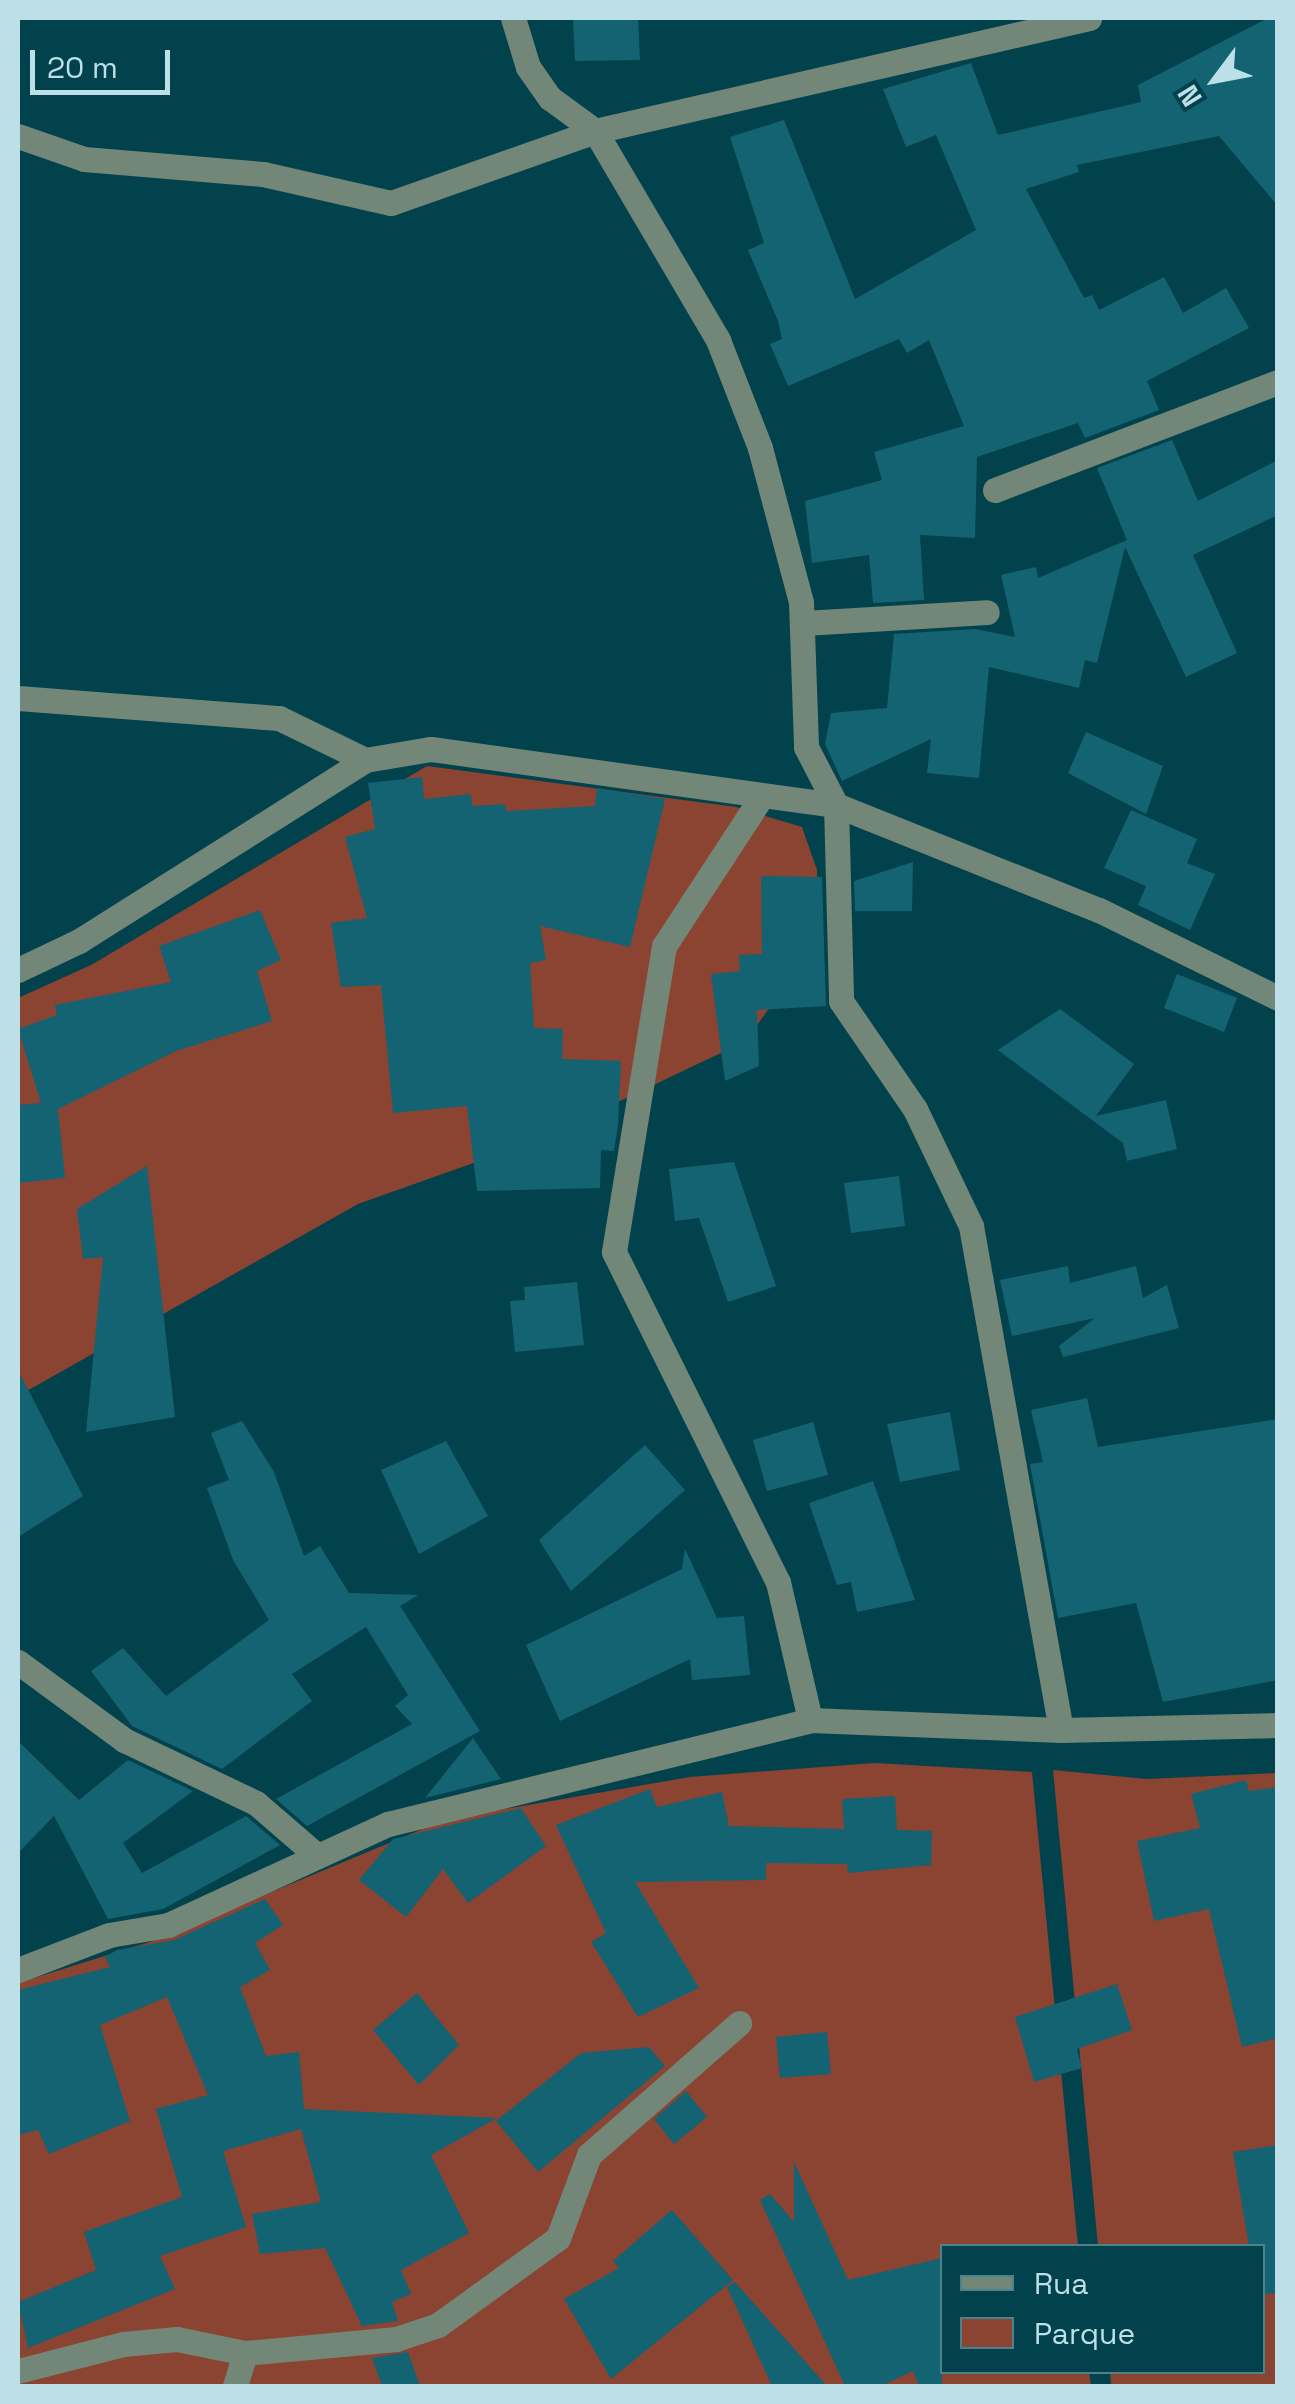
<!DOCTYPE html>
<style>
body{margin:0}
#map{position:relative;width:1295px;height:2404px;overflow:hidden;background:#02424d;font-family:"Space Grotesk",sans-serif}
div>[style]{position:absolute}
.green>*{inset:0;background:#8b4332}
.building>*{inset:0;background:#136373}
.minor>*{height:25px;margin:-12.5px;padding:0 12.5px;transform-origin:12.5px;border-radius:12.5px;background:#728778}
span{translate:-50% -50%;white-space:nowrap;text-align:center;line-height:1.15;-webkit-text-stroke:10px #02424d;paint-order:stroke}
.frame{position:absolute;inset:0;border:20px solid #bddfe8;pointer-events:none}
.legend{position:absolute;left:940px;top:2244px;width:325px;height:130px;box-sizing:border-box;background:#02424d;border:2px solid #4d818b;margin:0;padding:12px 18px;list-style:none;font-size:30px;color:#bddfe8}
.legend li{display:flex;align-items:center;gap:20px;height:50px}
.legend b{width:50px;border:2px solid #4d818b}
.north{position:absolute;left:1165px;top:30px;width:100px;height:100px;-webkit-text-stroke:8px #02424d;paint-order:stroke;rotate:238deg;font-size:28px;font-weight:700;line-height:40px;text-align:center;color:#bddfe8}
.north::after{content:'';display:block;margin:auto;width:35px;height:45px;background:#bddfe8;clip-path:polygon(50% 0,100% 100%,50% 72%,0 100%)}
.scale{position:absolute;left:30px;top:50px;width:140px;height:45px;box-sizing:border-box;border:5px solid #bddfe8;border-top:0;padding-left:12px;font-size:30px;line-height:35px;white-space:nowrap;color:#bddfe8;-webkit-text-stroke:8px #02424d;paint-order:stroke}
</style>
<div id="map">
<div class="green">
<i style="clip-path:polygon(427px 766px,736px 807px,802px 827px,817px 870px,817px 940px,746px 1041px,538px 1140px,358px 1204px,18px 1396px,18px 998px,91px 965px)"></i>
<i style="clip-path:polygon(874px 1763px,1032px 1772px,1078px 2246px,942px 2246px,942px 2372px,1089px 2372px,1091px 2386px,18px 2386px,18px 1983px,156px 1940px,447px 1819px,690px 1777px)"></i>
<i style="clip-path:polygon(1053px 1770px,1146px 1779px,1277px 1773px,1277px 2386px,1111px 2386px,1110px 2372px,1262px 2372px,1262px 2246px,1098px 2246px)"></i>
</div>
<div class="building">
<i style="clip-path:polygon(573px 18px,638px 18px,640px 60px,575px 61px)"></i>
<i style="clip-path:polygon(1268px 18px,1278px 18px,1278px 206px,1219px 136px,1077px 165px,1079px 172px,1026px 189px,1084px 298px,1092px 295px,1099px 310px,1164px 277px,1183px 313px,1226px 288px,1249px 328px,1147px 381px,1159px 410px,1085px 438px,1078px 423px,977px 457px,975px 538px,920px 535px,924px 600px,873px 603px,869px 555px,812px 563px,805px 501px,882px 480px,874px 452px,964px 426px,929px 340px,907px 353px,899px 339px,788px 386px,770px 344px,782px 339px,778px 321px,748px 250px,764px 243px,730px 137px,784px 120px,855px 299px,976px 230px,936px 135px,906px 147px,883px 89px,971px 63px,998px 135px,1141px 102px,1138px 85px)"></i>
<i style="clip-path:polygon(1172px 440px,1198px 501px,1278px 460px,1278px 515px,1193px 555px,1237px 653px,1186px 677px,1125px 547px,1097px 663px,1085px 660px,1079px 688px,989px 667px,979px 778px,927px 773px,931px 739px,842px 781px,825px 744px,831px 713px,887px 708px,894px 634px,975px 629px,1015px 637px,1001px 575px,1036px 567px,1038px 578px,1127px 540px,1097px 468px)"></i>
<i style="clip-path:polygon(1086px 732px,1163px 766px,1146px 814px,1068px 773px)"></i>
<i style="clip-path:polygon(422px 777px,424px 799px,471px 794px,472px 806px,505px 804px,506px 811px,595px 806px,597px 788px,665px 799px,630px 947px,540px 926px,546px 960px,530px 963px,534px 1028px,563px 1029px,562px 1059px,621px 1061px,618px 1125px,614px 1151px,601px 1150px,600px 1188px,477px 1191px,467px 1106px,393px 1113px,381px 985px,341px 987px,331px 923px,367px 918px,345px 837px,375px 829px,368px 783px)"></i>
<i style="clip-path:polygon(1131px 810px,1197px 839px,1187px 863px,1215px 874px,1190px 930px,1138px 905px,1146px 886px,1104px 868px)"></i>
<i style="clip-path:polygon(913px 862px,912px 911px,855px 911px,854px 881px)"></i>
<i style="clip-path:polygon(761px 876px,822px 877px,826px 1006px,757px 1010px,759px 1066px,725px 1081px,711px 974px,740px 971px,739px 955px,762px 954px)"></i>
<i style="clip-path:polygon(260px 910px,281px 960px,257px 971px,272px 1021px,176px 1051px,58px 1109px,65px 1178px,18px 1183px,18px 1105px,41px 1103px,18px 1029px,57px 1015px,55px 1005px,171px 982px,159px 946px)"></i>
<i style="clip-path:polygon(1177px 974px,1237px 998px,1224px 1032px,1164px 1008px)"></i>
<i style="clip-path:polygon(1060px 1009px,1134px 1064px,1096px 1116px,1166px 1100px,1177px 1149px,1127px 1161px,1123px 1143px,998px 1050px)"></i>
<i style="clip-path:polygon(734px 1162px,776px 1286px,728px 1302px,699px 1218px,675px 1221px,669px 1169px)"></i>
<i style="clip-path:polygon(147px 1166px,175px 1417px,86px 1432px,103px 1257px,83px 1259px,77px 1209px)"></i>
<i style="clip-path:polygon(899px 1176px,905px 1226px,851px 1233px,844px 1183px)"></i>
<i style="clip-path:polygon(1068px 1266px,1070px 1283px,1136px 1266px,1143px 1298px,1167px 1285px,1179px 1328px,1063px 1357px,1059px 1346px,1095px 1318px,1012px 1336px,1000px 1280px)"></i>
<i style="clip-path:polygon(577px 1282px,584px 1345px,515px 1352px,510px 1301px,525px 1300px,524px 1287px)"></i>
<i style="clip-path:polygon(18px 1370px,83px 1496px,18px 1537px)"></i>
<i style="clip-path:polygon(1087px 1398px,1098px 1447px,1278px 1419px,1278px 1680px,1163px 1702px,1136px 1603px,1058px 1618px,1030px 1464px,1043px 1462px,1031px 1410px)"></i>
<i style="clip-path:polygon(950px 1412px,960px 1470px,900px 1482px,887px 1424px)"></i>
<i style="clip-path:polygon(242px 1421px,274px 1472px,304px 1556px,320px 1546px,349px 1593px,418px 1595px,400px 1606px,480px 1731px,307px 1826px,276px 1799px,412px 1724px,395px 1706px,408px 1695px,366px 1627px,292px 1674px,312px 1701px,222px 1769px,132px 1726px,91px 1671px,123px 1648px,166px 1696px,269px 1620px,233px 1560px,207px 1488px,229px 1480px,211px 1433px)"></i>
<i style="clip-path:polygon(813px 1422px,828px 1475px,767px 1491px,753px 1440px)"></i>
<i style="clip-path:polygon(446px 1441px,488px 1516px,419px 1554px,381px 1470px)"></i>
<i style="clip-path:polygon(645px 1445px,685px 1490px,571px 1591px,539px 1540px)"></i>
<i style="clip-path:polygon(873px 1481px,915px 1600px,857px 1612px,851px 1582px,837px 1585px,809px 1503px)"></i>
<i style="clip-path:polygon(685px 1549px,717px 1618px,744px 1616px,750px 1675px,692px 1680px,690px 1659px,560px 1721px,526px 1645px,682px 1569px)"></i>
<i style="clip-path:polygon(473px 1738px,501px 1779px,425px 1798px)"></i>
<i style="clip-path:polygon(18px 1741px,79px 1800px,128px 1760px,193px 1791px,123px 1843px,142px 1873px,246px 1816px,280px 1845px,163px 1909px,108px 1919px,54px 1816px,18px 1853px)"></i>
<i style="clip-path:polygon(1246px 1780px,1249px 1791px,1278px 1787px,1278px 2038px,1242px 2047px,1209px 1909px,1154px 1921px,1137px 1841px,1200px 1828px,1191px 1794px)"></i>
<i style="clip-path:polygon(650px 1789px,657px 1807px,722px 1792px,729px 1826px,844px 1829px,842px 1799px,895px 1796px,897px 1830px,932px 1831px,931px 1865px,848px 1873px,847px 1864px,766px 1863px,766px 1880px,635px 1882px,699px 1988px,638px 2017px,591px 1942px,606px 1933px,556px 1825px)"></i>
<i style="clip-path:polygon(521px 1808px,546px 1846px,468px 1903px,443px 1869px,406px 1917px,359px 1880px,393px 1839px)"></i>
<i style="clip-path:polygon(265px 1899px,283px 1925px,255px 1943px,270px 1970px,240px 1987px,266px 2056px,299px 2052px,304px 2109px,497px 2118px,431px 2155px,469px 2233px,401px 2270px,411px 2294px,392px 2302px,398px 2321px,362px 2326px,325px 2248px,260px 2254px,252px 2214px,321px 2202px,301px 2129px,223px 2151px,246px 2227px,160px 2256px,175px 2289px,28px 2348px,18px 2302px,96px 2270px,84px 2232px,182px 2197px,156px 2109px,208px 2095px,167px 1997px,100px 2025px,130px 2121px,49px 2154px,38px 2130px,18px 2135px,18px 1990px,110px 1967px,105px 1957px,117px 1950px,174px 1940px)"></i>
<i style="clip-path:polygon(1117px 1984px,1132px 2030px,1077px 2049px,1082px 2068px,1034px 2082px,1015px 2017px)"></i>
<i style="clip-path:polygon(417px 1993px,459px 2045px,419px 2085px,373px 2030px)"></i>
<i style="clip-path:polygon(827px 2032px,831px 2074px,780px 2078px,776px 2037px)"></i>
<i style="clip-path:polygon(649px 2047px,665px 2066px,538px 2172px,496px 2121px,581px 2053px)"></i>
<i style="clip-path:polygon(686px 2091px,707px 2117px,674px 2144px,654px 2119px)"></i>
<i style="clip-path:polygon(1278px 2145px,1278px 2293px,1262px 2294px,1262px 2246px,1249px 2246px,1233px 2152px)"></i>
<i style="clip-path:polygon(794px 2162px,848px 2280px,942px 2258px,942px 2386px,919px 2386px,913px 2371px,881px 2386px,845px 2386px,760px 2200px,770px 2194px,794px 2222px)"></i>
<i style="clip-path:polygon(672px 2210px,733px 2280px,611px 2379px,564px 2299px,619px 2268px,613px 2261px)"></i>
<i style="clip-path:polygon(735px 2282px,827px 2386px,772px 2386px,727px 2287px)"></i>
<i style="clip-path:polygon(408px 2352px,420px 2386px,382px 2386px,372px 2358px)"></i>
</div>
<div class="minor">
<i style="left:513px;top:18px;width:51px;rotate:73deg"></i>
<i style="left:528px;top:67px;width:38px;rotate:55deg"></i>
<i style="left:550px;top:98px;width:56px;rotate:36.3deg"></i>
<i style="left:595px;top:131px;width:243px;rotate:59.5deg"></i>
<i style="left:718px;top:340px;width:116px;rotate:68.7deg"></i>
<i style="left:760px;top:448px;width:159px;rotate:75.1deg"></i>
<i style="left:801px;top:602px;width:145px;rotate:88deg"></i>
<i style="left:806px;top:747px;width:65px;rotate:62.7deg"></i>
<i style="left:836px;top:805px;width:196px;rotate:88.5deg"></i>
<i style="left:841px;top:1001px;width:131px;rotate:55.6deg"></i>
<i style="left:915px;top:1109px;width:130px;rotate:64.4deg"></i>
<i style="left:971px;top:1226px;width:512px;rotate:79.88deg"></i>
<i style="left:18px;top:136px;width:70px;rotate:19.2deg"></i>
<i style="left:84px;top:159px;width:180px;rotate:4.8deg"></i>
<i style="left:263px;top:174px;width:131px;rotate:12.8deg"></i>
<i style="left:391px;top:203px;width:216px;rotate:-19.4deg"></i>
<i style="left:595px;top:131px;width:507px;rotate:-12.88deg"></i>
<i style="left:995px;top:490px;width:303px;rotate:-20.9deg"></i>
<i style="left:804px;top:623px;width:183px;rotate:-3.4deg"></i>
<i style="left:18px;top:698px;width:262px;rotate:4.4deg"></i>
<i style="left:279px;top:718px;width:96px;rotate:26deg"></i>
<i style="left:760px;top:799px;width:176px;rotate:123.1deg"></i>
<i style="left:664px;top:946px;width:310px;rotate:99.3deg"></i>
<i style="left:614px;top:1252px;width:369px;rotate:63.6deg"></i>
<i style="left:778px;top:1582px;width:142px;rotate:76.9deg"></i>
<i style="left:18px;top:970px;width:68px;rotate:-25.4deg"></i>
<i style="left:79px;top:941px;width:338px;rotate:-32.3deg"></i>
<i style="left:365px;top:760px;width:67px;rotate:-9.5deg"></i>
<i style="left:431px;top:749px;width:409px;rotate:7.9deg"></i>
<i style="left:836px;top:805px;width:283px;rotate:21.8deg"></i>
<i style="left:1099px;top:910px;width:199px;rotate:26.2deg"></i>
<i style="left:18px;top:1662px;width:132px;rotate:36.3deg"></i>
<i style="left:124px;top:1740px;width:146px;rotate:25.5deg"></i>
<i style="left:256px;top:1803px;width:78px;rotate:40.8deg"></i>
<i style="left:18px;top:1970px;width:97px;rotate:-21deg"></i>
<i style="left:109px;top:1935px;width:60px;rotate:-9.6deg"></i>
<i style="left:168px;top:1925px;width:242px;rotate:-24.7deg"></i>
<i style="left:388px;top:1824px;width:435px;rotate:-13.8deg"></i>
<i style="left:810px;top:1720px;width:251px;rotate:2.3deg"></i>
<i style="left:1061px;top:1730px;width:217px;rotate:-1.3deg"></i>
<i style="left:18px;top:2371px;width:108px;rotate:-14.4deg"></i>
<i style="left:123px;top:2344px;width:54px;rotate:-5.3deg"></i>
<i style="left:177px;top:2339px;width:69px;rotate:11.6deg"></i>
<i style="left:245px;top:2353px;width:152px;rotate:-5.3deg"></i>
<i style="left:396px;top:2339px;width:44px;rotate:-18.4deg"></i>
<i style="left:438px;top:2325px;width:148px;rotate:-35.9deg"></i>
<i style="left:558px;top:2238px;width:89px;rotate:-69.5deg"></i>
<i style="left:589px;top:2155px;width:200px;rotate:-41.3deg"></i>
<i style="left:235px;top:2386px;width:34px;rotate:-73deg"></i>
</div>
<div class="frame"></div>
<ul class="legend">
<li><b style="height:12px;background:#728778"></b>Rua</li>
<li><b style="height:28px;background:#8b4332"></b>Parque</li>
</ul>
<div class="north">N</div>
<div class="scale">20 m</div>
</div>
